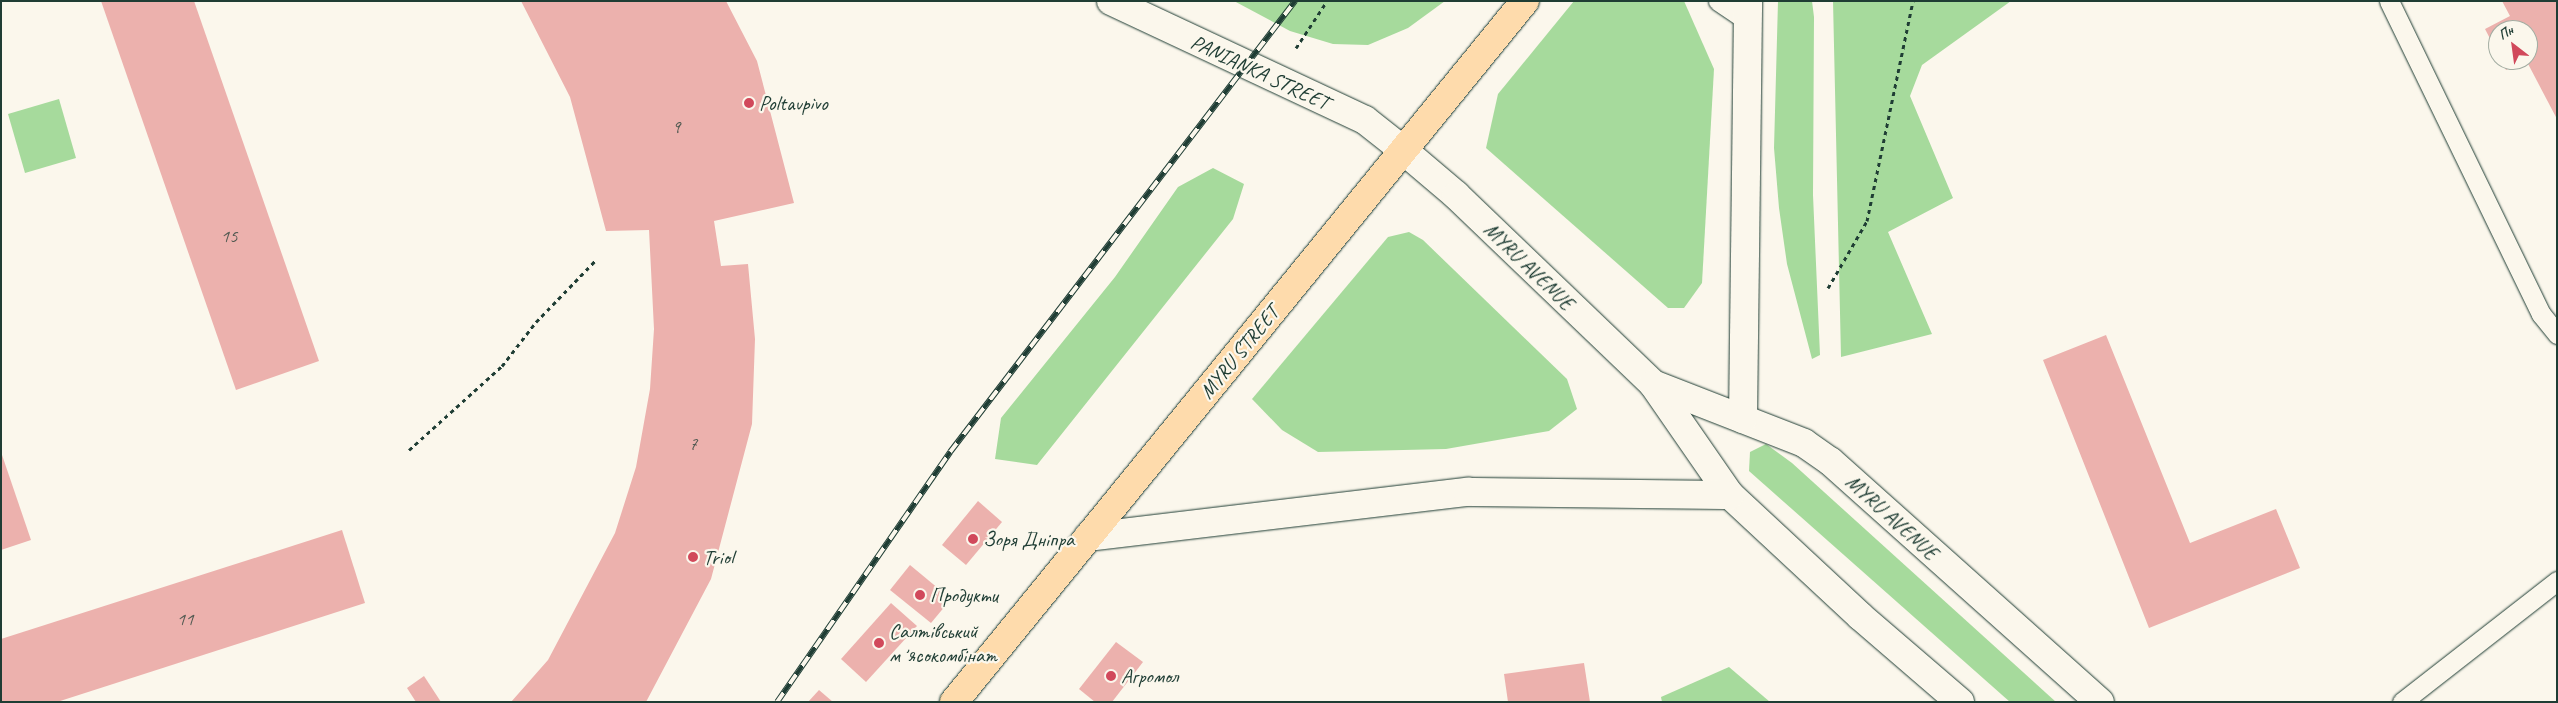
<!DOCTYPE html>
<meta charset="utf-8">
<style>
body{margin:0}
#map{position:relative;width:2558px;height:703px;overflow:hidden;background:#fbf7ec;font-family:Caveat,sans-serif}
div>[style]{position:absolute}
.green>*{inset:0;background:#a6da9c}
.building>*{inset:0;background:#ecb1ad}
.path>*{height:3px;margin-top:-1.5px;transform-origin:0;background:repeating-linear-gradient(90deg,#1f3d34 0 4px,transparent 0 8px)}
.roads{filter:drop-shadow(0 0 1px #1f3d34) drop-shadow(0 0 1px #1f3d34)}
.lane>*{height:19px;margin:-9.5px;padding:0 9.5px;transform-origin:9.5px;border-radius:9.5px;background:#fbf7ec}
.secondary>*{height:28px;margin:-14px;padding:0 14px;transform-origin:14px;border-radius:14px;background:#fbf7ec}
.primary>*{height:28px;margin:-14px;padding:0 14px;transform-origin:14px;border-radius:14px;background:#fedbac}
.rail>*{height:5.5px;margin-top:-2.75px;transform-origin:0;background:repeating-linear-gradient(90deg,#fbf7ec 0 11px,#1f3d34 0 22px);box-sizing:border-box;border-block:1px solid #1f3d34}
.dots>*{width:14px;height:14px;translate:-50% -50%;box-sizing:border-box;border:2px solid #fbf7ec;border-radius:50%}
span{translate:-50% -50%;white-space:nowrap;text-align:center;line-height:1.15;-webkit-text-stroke:4.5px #fbf7ec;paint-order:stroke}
.number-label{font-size:19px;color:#525a52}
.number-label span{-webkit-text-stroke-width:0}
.street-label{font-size:21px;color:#1f3d34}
.poi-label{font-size:21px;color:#1f3d34}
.left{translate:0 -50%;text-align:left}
.frame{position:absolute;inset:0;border:2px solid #1f3d34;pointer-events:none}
.north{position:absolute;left:2488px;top:20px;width:50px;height:50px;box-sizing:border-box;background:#fbf7ec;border:1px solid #a3ada2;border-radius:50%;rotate:330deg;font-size:14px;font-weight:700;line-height:20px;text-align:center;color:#1f3d34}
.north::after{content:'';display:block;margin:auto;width:18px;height:22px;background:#d1495b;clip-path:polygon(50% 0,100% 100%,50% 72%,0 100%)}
</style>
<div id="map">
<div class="green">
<i style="clip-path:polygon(1234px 1px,1445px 1px,1408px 28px,1368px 45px,1333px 44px,1290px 31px)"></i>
<i style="clip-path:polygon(1574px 1px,1684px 1px,1714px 69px,1702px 283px,1684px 308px,1668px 308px,1486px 148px,1498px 94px)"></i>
<i style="clip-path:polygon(1778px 1px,1812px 1px,1814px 17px,1813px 195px,1820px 355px,1812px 359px,1787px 264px,1779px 208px,1774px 148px)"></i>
<i style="clip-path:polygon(1833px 1px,2011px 1px,1922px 65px,1910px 96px,1953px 198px,1888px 232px,1932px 334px,1841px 357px)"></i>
<i style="clip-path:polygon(59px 99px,76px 158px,25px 173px,8px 114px)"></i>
<i style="clip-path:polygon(1213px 168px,1244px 184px,1233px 219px,1037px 465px,995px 459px,1001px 418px,1115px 277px,1178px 187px)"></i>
<i style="clip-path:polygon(1409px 232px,1423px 240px,1567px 379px,1577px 409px,1549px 431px,1446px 449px,1318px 452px,1282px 430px,1252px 399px,1388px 237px)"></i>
<i style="clip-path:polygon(1766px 444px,1792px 463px,2056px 702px,2010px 702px,1749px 471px,1750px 452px)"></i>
<i style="clip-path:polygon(1729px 667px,1770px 702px,1662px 702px,1661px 697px)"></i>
</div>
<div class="building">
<i style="clip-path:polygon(101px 1px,194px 1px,319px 361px,236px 390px)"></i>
<i style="clip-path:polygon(521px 1px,726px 1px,757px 61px,794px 203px,714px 221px,721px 266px,748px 264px,755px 339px,752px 424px,711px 579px,646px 702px,511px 702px,548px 660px,615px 533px,636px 467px,650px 389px,654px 329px,649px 230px,606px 231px,570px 97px)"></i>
<i style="clip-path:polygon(2502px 1px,2557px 1px,2557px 119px,2526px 60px,2528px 30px,2498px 30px,2498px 54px,2485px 29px,2510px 16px)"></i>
<i style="clip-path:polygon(2501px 60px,2525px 60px,2506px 70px)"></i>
<i style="clip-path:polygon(2106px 335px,2190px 543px,2276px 509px,2300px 568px,2149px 628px,2043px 360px)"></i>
<i style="clip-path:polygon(1px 452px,31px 540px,1px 550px)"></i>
<i style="clip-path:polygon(978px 501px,1002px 522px,966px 565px,942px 545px)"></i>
<i style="clip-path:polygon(342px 530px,365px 603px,57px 702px,1px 702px,1px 639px)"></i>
<i style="clip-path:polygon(910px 565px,951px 599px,931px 623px,890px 590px)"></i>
<i style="clip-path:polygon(891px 603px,917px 626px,866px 682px,841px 659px)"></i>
<i style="clip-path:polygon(1116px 642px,1143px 662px,1112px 702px,1095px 702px,1079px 689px)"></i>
<i style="clip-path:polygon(1584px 663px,1590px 702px,1508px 702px,1504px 674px)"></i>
<i style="clip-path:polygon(424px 676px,441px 702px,416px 702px,407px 688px)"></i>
<i style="clip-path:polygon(819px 690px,833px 702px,808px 702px)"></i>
</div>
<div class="path">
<i style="left:1296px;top:48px;width:56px;rotate:-56.6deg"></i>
<i style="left:1828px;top:288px;width:78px;rotate:-59.8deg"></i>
<i style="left:1867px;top:221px;width:225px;rotate:-78.2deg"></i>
<i style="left:409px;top:450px;width:125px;rotate:-42.1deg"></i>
<i style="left:502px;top:366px;width:56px;rotate:-52.3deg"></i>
<i style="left:536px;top:322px;width:85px;rotate:-46deg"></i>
</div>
<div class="roads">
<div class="lane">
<i style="left:1718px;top:1px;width:36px;rotate:34deg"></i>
<i style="left:2389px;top:1px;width:348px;rotate:64.1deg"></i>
<i style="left:2541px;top:314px;width:26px;rotate:51deg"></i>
<i style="left:2402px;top:702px;width:197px;rotate:-38deg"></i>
</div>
<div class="secondary">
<i style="left:1111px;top:1px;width:280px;rotate:25.1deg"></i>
<i style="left:1365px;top:120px;width:48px;rotate:38.3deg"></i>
<i style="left:1403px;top:150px;width:70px;rotate:40.3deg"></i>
<i style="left:1456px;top:195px;width:273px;rotate:43.8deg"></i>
<i style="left:1653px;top:384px;width:135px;rotate:55.3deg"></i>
<i style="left:1730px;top:495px;width:178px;rotate:42.9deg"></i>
<i style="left:1860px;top:616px;width:132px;rotate:40.7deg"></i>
<i style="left:1653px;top:384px;width:162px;rotate:21.3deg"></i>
<i style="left:1804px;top:443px;width:32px;rotate:35deg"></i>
<i style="left:1830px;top:461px;width:362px;rotate:41.8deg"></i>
<i style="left:1743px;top:419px;width:418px;rotate:-89.3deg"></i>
<i style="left:1088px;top:537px;width:383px;rotate:-6.8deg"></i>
<i style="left:1468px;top:492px;width:262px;rotate:0.7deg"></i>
</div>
<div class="primary">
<i style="left:954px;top:702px;width:904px;rotate:-50.84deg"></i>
</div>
</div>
<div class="rail">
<i style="left:777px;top:702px;width:304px;rotate:-55.3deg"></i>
<i style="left:950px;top:452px;width:568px;rotate:-52.59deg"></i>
</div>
<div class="dots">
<i style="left:749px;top:103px;background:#d1495b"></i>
<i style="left:973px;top:539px;background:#d1495b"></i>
<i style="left:693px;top:557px;background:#d1495b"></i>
<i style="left:920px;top:595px;background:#d1495b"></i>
<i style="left:879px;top:643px;background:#d1495b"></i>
<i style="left:1111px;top:676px;background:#d1495b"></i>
</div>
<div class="number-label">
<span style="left:676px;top:128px">9</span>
<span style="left:229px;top:237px">15</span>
<span style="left:693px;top:445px">7</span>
<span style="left:185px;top:620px">11</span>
</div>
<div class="street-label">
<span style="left:1260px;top:72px;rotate:25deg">PANIANKA STREET</span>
<span style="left:1529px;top:266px;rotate:44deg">MYRU AVENUE</span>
<span style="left:1239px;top:352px;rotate:-51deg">MYRU STREET</span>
<span style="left:1892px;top:517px;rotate:42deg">MYRU AVENUE</span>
</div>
<div class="poi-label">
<span class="left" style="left:759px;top:103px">Poltavpivo</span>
<span class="left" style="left:983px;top:539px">Зоря Дніпра</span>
<span class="left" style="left:703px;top:557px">Triol</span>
<span class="left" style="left:930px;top:595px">Продукти</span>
<span class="left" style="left:889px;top:643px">Салтівський<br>мʼясокомбінат</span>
<span class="left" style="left:1121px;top:676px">Агромол</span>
</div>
<div class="frame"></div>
<div class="north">Пн</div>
</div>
